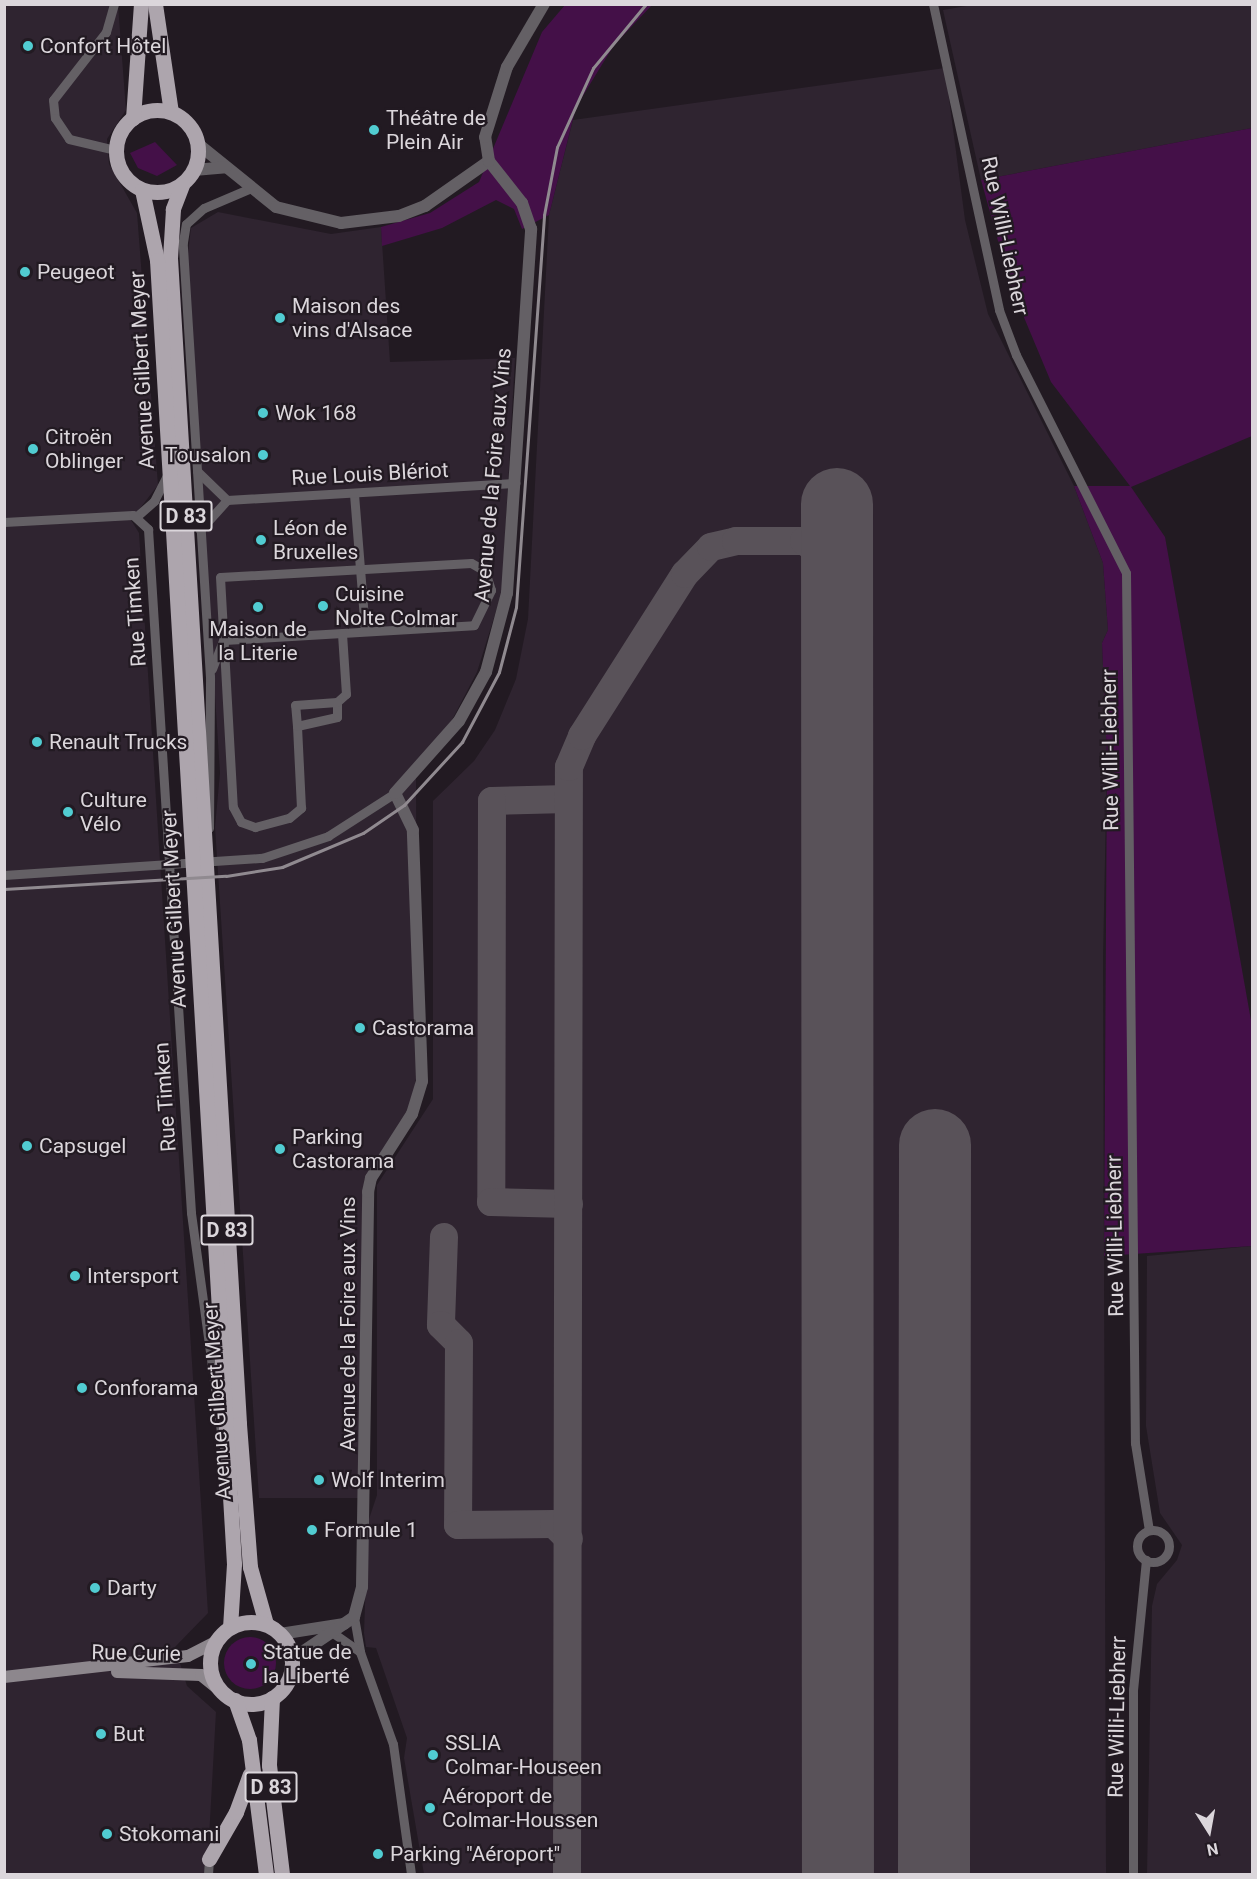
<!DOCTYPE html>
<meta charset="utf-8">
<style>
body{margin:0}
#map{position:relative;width:1257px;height:1879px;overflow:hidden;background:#221a22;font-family:Roboto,sans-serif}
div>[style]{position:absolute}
.built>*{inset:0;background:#2f2430}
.green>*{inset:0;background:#441048}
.round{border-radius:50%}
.taxiway>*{height:28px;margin:-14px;padding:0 14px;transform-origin:14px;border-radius:14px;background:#595259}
.runway>*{height:72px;margin:-36px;padding:0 36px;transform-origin:36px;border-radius:36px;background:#595259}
.minor>*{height:9px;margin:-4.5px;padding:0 4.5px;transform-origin:4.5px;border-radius:4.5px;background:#646065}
.minor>.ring{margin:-4.5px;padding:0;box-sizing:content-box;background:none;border:9px solid #646065;border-radius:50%}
.tertiary>*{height:12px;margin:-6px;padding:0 6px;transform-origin:6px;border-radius:6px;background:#646065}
.secondary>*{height:12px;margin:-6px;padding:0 6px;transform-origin:6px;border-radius:6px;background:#8d878d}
.primary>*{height:15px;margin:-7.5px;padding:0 7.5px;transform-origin:7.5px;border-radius:7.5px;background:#ada5ad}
.primary>.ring{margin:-7.5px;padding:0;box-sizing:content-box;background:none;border:15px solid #ada5ad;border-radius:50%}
.rail>*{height:3px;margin:-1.5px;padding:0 1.5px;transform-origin:1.5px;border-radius:1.5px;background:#908a90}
.dots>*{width:16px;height:16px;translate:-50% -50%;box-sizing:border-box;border:3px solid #221a22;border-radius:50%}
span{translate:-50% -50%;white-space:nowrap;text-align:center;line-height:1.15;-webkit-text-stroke:4.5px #221a22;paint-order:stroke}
.shield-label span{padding:2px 4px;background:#221a22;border:2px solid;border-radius:4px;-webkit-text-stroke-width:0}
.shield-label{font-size:20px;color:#dbd6db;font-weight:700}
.poi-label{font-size:21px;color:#dbd6db}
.left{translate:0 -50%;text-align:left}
.right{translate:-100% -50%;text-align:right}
.street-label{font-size:21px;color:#dbd6db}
.frame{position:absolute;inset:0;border:6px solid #dbd6db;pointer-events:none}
.north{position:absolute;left:1179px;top:1801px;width:60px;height:60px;-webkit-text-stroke:4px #221a22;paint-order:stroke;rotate:169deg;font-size:16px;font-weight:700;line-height:24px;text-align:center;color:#dbd6db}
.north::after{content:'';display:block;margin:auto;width:21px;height:27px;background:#dbd6db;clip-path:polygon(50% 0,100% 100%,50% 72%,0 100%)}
</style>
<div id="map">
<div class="built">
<i style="clip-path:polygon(978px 4px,1252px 5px,1252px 128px,981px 180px,943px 10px)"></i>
<i style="clip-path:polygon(5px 5px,118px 5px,126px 110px,107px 139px,109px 164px,137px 213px,158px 485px,131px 520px,139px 533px,208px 1613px,175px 1647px,187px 1686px,216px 1712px,207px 1874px,5px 1874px)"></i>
<i style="clip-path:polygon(945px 68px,965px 220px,988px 314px,1074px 486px,1103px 563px,1108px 630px,1102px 643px,1107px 758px,1103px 959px,1106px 1874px,424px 1874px,404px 1758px,407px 1738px,376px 1648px,366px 1647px,364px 1633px,368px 1522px,377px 1495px,377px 1185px,433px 1099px,433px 801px,474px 761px,495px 730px,516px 679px,528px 619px,549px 215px,573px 120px)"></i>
<i style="clip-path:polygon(218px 212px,331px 234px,381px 227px,390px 362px,515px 358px,502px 592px,477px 672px,452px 720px,416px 769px,417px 1073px,411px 1108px,364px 1180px,358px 1498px,259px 1498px,215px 827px,220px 773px,187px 262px,191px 228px)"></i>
<i style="clip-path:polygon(1252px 1246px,1252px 1874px,1147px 1874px,1152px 1606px,1157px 1584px,1177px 1560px,1182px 1545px,1160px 1513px,1146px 1426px,1147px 1256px)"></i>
</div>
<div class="green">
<i style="clip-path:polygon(565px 5px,652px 5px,614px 45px,576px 107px,549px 215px,522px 229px,514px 209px,496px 200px,442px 228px,382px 246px,381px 227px,430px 213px,479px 182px,542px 32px)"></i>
<i style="clip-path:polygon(1252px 128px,1252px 436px,1131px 487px,1165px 537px,1252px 1026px,1252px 1246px,1104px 1256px,1107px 758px,1102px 643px,1108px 630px,1103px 563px,1074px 486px,1130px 486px,1051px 382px,1010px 284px,981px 180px)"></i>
<i style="clip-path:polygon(155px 142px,177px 165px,157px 176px,138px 168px,130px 153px)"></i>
<i class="round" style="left:224px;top:1637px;width:52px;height:52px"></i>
</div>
<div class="taxiway">
<i style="left:568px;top:799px;width:76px;rotate:178.5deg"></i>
<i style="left:492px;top:801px;width:401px;rotate:90.1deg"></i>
<i style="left:491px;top:1202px;width:78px;rotate:1.5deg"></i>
<i style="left:444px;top:1237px;width:88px;rotate:92deg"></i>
<i style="left:441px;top:1325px;width:25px;rotate:45deg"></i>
<i style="left:459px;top:1343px;width:182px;rotate:90.3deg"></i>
<i style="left:458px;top:1525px;width:96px;rotate:-0.6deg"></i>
<i style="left:554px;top:1524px;width:21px;rotate:45deg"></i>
<i style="left:567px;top:1874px;width:1107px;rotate:-89.9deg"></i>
<i style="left:569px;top:767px;width:34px;rotate:-67deg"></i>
<i style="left:582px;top:736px;width:192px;rotate:-57.6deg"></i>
<i style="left:685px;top:574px;width:37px;rotate:-46deg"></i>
<i style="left:711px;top:547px;width:26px;rotate:-13deg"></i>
<i style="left:736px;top:541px;width:68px"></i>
<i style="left:804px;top:541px;width:29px;rotate:36deg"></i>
<i style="left:827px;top:558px;width:32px;rotate:70deg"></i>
<i style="left:831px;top:1874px;width:21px;rotate:-71deg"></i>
</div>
<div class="runway">
<i style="left:837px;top:504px;width:1370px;rotate:89.96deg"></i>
<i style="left:934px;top:1874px;width:729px;rotate:-89.92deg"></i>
</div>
<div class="minor">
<i style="left:114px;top:4px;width:29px;rotate:106deg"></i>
<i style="left:106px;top:32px;width:86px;rotate:127.9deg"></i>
<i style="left:53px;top:100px;width:18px;rotate:84deg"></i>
<i style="left:55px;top:118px;width:25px;rotate:56deg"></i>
<i style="left:69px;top:139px;width:47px;rotate:13.4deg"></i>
<i style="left:933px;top:4px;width:313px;rotate:77.8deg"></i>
<i style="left:999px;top:310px;width:48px;rotate:69.3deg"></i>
<i style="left:1016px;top:355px;width:244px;rotate:63.2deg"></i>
<i style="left:1126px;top:573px;width:870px;rotate:89.41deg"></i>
<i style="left:1135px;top:1443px;width:88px;rotate:80.9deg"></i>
<i style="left:197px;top:471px;width:42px;rotate:44deg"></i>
<i style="left:354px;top:494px;width:137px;rotate:85.4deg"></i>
<i style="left:227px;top:500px;width:289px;rotate:-3.4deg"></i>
<i style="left:137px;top:516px;width:23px;rotate:-41deg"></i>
<i style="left:154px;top:501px;width:31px;rotate:-63deg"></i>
<i style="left:4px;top:522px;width:129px;rotate:-3.1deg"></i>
<i style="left:133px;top:515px;width:21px;rotate:43deg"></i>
<i style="left:148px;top:529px;width:685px;rotate:86.4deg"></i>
<i style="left:191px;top:1213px;width:221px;rotate:82.2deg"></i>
<i style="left:200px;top:530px;width:40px;rotate:-48deg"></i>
<i style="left:224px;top:640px;width:250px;rotate:-3.4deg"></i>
<i style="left:474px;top:625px;width:39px;rotate:-64deg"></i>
<i style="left:491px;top:590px;width:20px;rotate:-108deg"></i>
<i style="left:485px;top:571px;width:16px;rotate:-150deg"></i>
<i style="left:471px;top:563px;width:251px;rotate:176.8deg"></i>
<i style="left:220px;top:577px;width:230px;rotate:86.8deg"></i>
<i style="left:233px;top:807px;width:17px;rotate:62deg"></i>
<i style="left:241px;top:822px;width:15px;rotate:20deg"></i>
<i style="left:255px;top:827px;width:35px;rotate:-15deg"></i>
<i style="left:289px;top:818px;width:16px;rotate:-40deg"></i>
<i style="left:301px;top:808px;width:82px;rotate:-92.8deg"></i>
<i style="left:297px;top:726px;width:41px;rotate:-12.7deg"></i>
<i style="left:337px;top:717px;width:15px;rotate:-90deg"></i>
<i style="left:337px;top:702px;width:12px;rotate:-42deg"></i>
<i style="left:346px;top:694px;width:61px;rotate:-93.8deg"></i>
<i style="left:212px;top:669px;width:30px;rotate:-69deg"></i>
<i style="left:297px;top:726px;width:21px;rotate:-95deg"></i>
<i style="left:295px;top:705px;width:42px;rotate:-4.1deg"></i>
<i style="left:209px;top:828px;width:151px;rotate:-89.6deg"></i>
<i style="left:210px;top:677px;width:436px;rotate:-93.6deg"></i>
<i style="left:183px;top:242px;width:18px;rotate:-81deg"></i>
<i style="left:186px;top:224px;width:24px;rotate:-42deg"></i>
<i style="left:204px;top:208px;width:51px;rotate:-23.1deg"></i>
<i style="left:4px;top:875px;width:259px;rotate:-3.8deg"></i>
<i style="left:262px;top:858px;width:70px;rotate:-18.4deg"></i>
<i style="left:328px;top:836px;width:80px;rotate:-32.7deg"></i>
<i class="ring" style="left:1137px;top:1530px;width:23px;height:23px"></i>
<i style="left:354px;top:1617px;width:36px;rotate:80deg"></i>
<i style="left:360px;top:1652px;width:98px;rotate:70.3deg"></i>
<i style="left:393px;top:1744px;width:131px;rotate:82.1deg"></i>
<i style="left:333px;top:1633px;width:33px;rotate:35deg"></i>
<i style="left:208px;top:1874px;width:15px;rotate:-86deg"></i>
<i style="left:1133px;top:1874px;width:184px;rotate:-90deg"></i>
<i style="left:1133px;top:1690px;width:131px;rotate:-84.3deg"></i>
</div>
<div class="tertiary">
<i style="left:198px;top:144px;width:100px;rotate:38.9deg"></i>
<i style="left:276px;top:207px;width:67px;rotate:13.8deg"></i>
<i style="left:341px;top:223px;width:58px;rotate:-6.9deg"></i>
<i style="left:399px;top:216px;width:28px;rotate:-21deg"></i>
<i style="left:425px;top:206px;width:78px;rotate:-35.1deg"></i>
<i style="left:194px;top:170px;width:32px;rotate:-5deg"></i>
<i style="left:280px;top:1634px;width:65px;rotate:-8.9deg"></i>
<i style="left:292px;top:1659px;width:75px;rotate:-34.1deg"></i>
<i style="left:354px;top:1617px;width:31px;rotate:-75deg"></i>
<i style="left:362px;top:1587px;width:395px;rotate:-89.1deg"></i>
<i style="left:368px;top:1192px;width:14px;rotate:-78deg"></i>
<i style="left:371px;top:1178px;width:76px;rotate:-57.4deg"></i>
<i style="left:412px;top:1114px;width:34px;rotate:-73deg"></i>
<i style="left:422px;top:1081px;width:251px;rotate:-92.1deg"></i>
<i style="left:413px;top:830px;width:41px;rotate:-115.9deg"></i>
<i style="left:395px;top:793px;width:96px;rotate:-48.4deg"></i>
<i style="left:459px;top:721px;width:56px;rotate:-61.1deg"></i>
<i style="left:486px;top:672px;width:82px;rotate:-75.1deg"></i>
<i style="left:507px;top:593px;width:365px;rotate:-86.2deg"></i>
<i style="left:531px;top:229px;width:28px;rotate:-109deg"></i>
<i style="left:522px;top:203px;width:53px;rotate:-128.2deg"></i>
<i style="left:489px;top:161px;width:24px;rotate:-99deg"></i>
<i style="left:485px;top:137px;width:73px;rotate:-72.6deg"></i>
<i style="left:507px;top:67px;width:73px;rotate:-59.6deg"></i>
</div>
<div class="secondary">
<i style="left:117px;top:1672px;width:84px;rotate:2deg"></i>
<i style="left:201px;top:1675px;width:27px;rotate:39deg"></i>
<i style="left:4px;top:1677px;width:185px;rotate:-6.5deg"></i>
<i style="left:188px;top:1656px;width:30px;rotate:-27deg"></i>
</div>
<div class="primary">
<i style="left:155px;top:4px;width:109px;rotate:81.6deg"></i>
<i class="ring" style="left:116px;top:110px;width:67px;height:67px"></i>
<i style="left:133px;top:118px;width:114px;rotate:-86deg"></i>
<i style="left:182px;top:185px;width:26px;rotate:111deg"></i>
<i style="left:173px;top:209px;width:49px;rotate:93.5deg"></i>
<i style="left:170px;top:258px;width:1168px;rotate:86.61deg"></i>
<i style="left:239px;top:1424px;width:143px;rotate:85.6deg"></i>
<i style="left:250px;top:1567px;width:59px;rotate:74.3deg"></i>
<i style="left:142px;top:190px;width:72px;rotate:77.9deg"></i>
<i style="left:157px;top:260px;width:1306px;rotate:86.62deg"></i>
<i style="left:234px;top:1564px;width:63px;rotate:93.6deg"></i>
<i class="ring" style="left:210px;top:1622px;width:67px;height:67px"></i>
<i style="left:272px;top:1698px;width:67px;rotate:92.6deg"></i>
<i style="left:269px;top:1765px;width:110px;rotate:83.2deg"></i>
<i style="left:235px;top:1700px;width:42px;rotate:70.7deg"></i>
<i style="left:249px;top:1740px;width:135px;rotate:82.8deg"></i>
<i style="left:209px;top:1859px;width:54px;rotate:-60.1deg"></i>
<i style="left:236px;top:1812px;width:40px;rotate:-69.8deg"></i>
</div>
<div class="rail">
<i style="left:4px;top:889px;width:222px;rotate:-3.4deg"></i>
<i style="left:226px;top:876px;width:57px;rotate:-9.1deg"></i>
<i style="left:282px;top:867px;width:88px;rotate:-22.8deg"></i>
<i style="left:363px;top:833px;width:50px;rotate:-34.3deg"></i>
<i style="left:404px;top:805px;width:86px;rotate:-47.4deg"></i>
<i style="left:462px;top:742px;width:79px;rotate:-62.1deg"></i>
<i style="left:499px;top:672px;width:67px;rotate:-75.3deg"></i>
<i style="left:516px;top:607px;width:393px;rotate:-85.9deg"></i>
<i style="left:544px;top:215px;width:69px;rotate:-79.2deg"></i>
<i style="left:557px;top:147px;width:87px;rotate:-65.5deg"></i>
<i style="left:593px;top:68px;width:83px;rotate:-50.4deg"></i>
</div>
<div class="dots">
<i style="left:28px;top:46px;background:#51ccd1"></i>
<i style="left:374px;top:130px;background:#51ccd1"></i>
<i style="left:25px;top:272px;background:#51ccd1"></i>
<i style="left:280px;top:318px;background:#51ccd1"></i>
<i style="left:263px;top:413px;background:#51ccd1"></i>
<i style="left:33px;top:449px;background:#51ccd1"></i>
<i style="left:263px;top:455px;background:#51ccd1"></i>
<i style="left:261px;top:540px;background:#51ccd1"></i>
<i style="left:323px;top:606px;background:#51ccd1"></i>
<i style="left:258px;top:607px;background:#51ccd1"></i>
<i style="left:37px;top:742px;background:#51ccd1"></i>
<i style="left:68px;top:812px;background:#51ccd1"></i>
<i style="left:360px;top:1028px;background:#51ccd1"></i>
<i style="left:27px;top:1146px;background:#51ccd1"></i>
<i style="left:280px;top:1149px;background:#51ccd1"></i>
<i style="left:75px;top:1276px;background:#51ccd1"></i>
<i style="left:82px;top:1388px;background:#51ccd1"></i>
<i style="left:319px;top:1480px;background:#51ccd1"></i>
<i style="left:312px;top:1530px;background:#51ccd1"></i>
<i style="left:95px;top:1588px;background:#51ccd1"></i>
<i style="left:251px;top:1664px;background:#51ccd1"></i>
<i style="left:101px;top:1734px;background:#51ccd1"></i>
<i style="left:433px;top:1755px;background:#51ccd1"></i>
<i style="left:430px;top:1808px;background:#51ccd1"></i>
<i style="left:107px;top:1834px;background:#51ccd1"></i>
<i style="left:378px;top:1854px;background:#51ccd1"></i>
</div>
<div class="shield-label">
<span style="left:186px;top:516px">D 83</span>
<span style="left:227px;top:1230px">D 83</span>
<span style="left:271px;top:1787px">D 83</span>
</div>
<div class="poi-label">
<span class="left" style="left:40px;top:46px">Confort Hôtel</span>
<span class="left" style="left:386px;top:130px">Théâtre de<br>Plein Air</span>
<span class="left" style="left:37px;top:272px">Peugeot</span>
<span class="left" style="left:292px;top:318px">Maison des<br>vins d'Alsace</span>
<span class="left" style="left:275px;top:413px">Wok 168</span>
<span class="left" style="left:45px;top:449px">Citroën<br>Oblinger</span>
<span class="right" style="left:251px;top:455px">Tousalon</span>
<span class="left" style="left:273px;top:540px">Léon de<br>Bruxelles</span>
<span class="left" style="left:335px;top:606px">Cuisine<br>Nolte Colmar</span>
<span style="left:258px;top:641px">Maison de<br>la Literie</span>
<span class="left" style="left:49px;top:742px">Renault Trucks</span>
<span class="left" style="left:80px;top:812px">Culture<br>Vélo</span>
<span class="left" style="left:372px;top:1028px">Castorama</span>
<span class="left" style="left:292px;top:1149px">Parking<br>Castorama</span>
<span class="left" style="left:39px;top:1146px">Capsugel</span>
<span class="left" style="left:87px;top:1276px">Intersport</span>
<span class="left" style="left:94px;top:1388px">Conforama</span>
<span class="left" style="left:331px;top:1480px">Wolf Interim</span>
<span class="left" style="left:324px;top:1530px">Formule 1</span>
<span class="left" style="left:107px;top:1588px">Darty</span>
<span class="left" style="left:263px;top:1664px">Statue de<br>la Liberté</span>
<span class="left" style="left:113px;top:1734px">But</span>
<span class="left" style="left:445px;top:1755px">SSLIA<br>Colmar-Houseen</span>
<span class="left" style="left:442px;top:1808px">Aéroport de<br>Colmar-Houssen</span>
<span class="left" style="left:119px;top:1834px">Stokomani</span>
<span class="left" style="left:390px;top:1854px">Parking "Aéroport"</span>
</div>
<div class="street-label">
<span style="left:1005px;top:236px;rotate:78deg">Rue Willi-Liebherr</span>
<span style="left:142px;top:370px;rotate:-93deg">Avenue Gilbert Meyer</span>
<span style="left:370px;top:474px;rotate:-3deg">Rue Louis Blériot</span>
<span style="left:493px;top:475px;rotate:-85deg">Avenue de la Foire aux Vins</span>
<span style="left:135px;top:612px;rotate:-94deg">Rue Timken</span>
<span style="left:1110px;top:750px;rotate:-91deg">Rue Willi-Liebherr</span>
<span style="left:174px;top:909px;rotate:-93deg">Avenue Gilbert Meyer</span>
<span style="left:165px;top:1097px;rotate:-94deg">Rue Timken</span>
<span style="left:1115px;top:1236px;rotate:-91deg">Rue Willi-Liebherr</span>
<span style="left:348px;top:1324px;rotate:-90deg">Avenue de la Foire aux Vins</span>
<span style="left:217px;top:1401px;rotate:-94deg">Avenue Gilbert Meyer</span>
<span style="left:136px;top:1653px;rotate:1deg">Rue Curie</span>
<span style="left:1117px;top:1717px;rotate:-89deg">Rue Willi-Liebherr</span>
</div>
<div class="frame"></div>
<div class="north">N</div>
</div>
